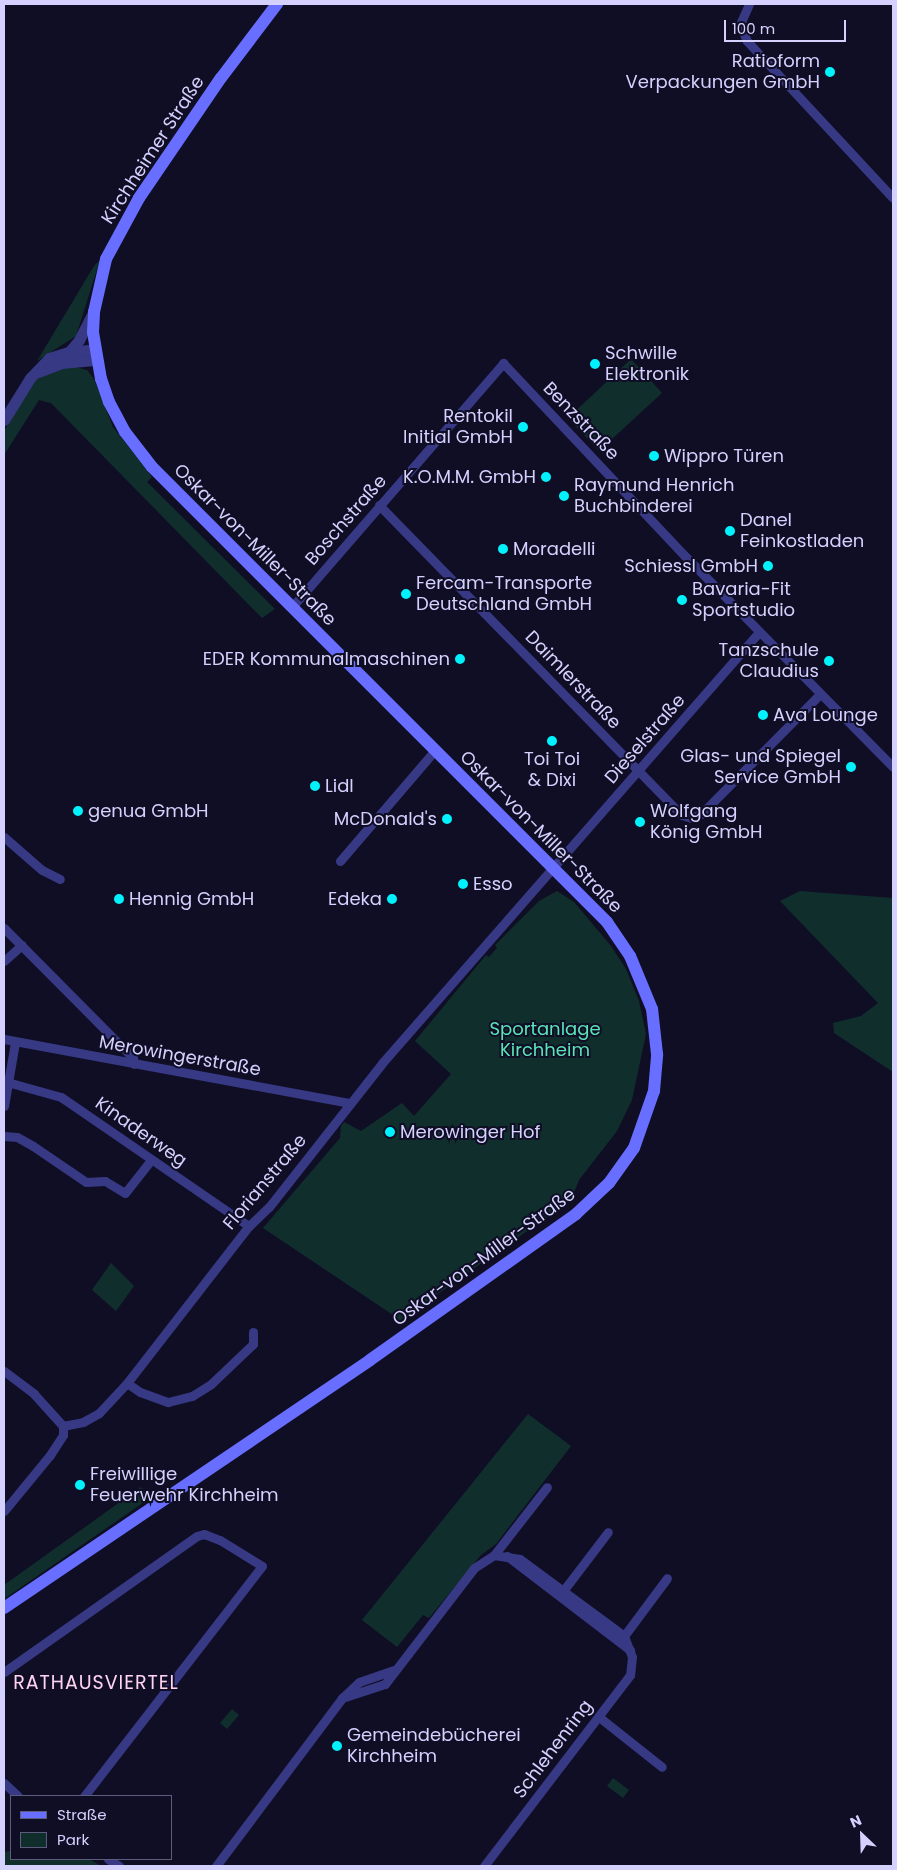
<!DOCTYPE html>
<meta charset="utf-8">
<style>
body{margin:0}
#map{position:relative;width:897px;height:1870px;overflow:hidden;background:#100e25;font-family:Poppins,sans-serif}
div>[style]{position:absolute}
.green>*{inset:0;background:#102f2c}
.minor>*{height:9px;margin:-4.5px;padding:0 4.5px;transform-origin:4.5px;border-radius:4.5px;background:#373985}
.tertiary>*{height:11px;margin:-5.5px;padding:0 5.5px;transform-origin:5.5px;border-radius:5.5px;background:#373985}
.secondary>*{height:12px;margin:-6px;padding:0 6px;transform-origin:6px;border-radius:6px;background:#686eff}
.dots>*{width:14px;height:14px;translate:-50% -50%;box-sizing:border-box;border:2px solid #100e25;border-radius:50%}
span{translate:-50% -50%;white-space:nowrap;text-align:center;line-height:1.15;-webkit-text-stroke:4px #100e25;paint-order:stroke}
.poi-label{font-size:18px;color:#d4d1ff}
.right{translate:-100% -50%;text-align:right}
.left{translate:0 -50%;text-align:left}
.street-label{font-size:18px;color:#d4d1ff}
.park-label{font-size:18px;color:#59e4b8}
.neighbourhood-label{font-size:19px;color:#ffd3f2;letter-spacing:1px}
.frame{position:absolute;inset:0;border:5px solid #d4d1ff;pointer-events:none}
.legend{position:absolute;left:10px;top:1795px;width:162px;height:65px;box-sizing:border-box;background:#100e25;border:1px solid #5e5c7c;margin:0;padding:6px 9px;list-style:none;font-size:15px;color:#d4d1ff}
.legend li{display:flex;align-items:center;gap:10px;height:25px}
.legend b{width:25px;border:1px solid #5e5c7c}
.north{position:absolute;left:837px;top:1810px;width:50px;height:50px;-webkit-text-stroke:4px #100e25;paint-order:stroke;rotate:336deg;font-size:14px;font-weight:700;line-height:20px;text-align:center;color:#d4d1ff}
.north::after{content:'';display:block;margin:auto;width:18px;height:22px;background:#d4d1ff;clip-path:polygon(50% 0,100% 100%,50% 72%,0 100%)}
.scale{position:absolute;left:724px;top:20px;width:122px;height:22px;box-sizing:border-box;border:2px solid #d4d1ff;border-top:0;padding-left:6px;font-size:15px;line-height:18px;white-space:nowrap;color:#d4d1ff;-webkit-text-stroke:4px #100e25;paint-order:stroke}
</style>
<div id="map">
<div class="green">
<i style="clip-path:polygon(100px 260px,76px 336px,37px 361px,94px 266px)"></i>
<i style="clip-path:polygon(631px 359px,662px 393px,599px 451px,568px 418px)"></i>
<i style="clip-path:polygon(72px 366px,87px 370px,94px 379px,113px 427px,152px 477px,147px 482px,275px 609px,262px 618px,51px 403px,39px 400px,4px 455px,4px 431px,38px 375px)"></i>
<i style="clip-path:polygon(557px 891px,574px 902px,611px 946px,626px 969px,639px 1001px,646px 1034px,632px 1100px,617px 1131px,579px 1180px,571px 1200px,398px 1322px,393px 1315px,263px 1228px,340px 1138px,341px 1126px,344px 1122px,361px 1131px,402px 1103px,414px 1116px,451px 1074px,415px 1041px,486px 955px,489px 957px,497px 948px,495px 945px,539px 901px)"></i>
<i style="clip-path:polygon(800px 891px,893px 898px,893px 1072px,834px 1033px,833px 1023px,861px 1016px,878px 1003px,780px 901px)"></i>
<i style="clip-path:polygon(111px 1263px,134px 1286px,116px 1311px,92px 1290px)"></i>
<i style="clip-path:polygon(528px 1414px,571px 1446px,496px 1544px,481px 1555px,429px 1618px,423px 1615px,397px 1647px,362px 1620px)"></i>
<i style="clip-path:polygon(141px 1487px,150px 1498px,4px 1599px,4px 1585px)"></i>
<i style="clip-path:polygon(232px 1709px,239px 1715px,227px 1729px,220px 1723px)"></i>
<i style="clip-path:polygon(613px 1778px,629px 1790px,623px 1798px,607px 1786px)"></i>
<i style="clip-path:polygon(11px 1851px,11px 1859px,89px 1859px,101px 1866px,4px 1866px,4px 1852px)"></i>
</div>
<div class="minor">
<i style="left:749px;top:4px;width:22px;rotate:114deg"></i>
<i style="left:740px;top:24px;width:18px;rotate:68deg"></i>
<i style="left:747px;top:41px;width:214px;rotate:47.1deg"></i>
<i style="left:379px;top:505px;width:433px;rotate:45.7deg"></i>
<i style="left:682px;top:815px;width:9px;rotate:18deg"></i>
<i style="left:691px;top:818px;width:11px;rotate:-22deg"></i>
<i style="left:701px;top:814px;width:168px;rotate:-45.2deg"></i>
<i style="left:292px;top:607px;width:323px;rotate:-49.1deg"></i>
<i style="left:503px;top:363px;width:265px;rotate:46.7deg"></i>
<i style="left:685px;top:556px;width:296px;rotate:45.4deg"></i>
<i style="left:4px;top:837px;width:50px;rotate:41deg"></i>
<i style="left:42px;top:870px;width:20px;rotate:27deg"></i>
<i style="left:340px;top:861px;width:146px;rotate:-49.4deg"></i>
<i style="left:4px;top:928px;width:183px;rotate:45.2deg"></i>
<i style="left:133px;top:1058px;width:6px;rotate:81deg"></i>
<i style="left:4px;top:961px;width:24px;rotate:-42deg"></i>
<i style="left:4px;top:1039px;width:352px;rotate:10.5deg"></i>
<i style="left:7px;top:1082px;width:56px;rotate:15.5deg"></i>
<i style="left:61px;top:1097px;width:228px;rotate:34.5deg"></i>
<i style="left:4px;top:1106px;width:65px;rotate:-80.2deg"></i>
<i style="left:4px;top:1136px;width:13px;rotate:4deg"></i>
<i style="left:17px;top:1137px;width:18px;rotate:29deg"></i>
<i style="left:33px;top:1146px;width:64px;rotate:34.2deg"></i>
<i style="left:86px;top:1182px;width:19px;rotate:-3deg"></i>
<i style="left:105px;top:1181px;width:23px;rotate:31deg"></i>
<i style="left:125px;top:1193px;width:42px;rotate:-51.8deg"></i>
<i style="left:4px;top:1371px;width:38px;rotate:37deg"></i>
<i style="left:34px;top:1394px;width:43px;rotate:47.8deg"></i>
<i style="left:127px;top:1383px;width:16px;rotate:35deg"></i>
<i style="left:140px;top:1392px;width:30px;rotate:20deg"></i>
<i style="left:168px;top:1402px;width:25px;rotate:-14deg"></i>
<i style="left:192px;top:1396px;width:22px;rotate:-32deg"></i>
<i style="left:211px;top:1384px;width:58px;rotate:-43.6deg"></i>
<i style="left:253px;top:1344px;width:12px;rotate:-90deg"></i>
<i style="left:4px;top:1511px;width:72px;rotate:-50.6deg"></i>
<i style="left:50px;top:1455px;width:24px;rotate:-57deg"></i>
<i style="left:63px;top:1435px;width:9px;rotate:-90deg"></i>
<i style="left:63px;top:1426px;width:20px;rotate:-11deg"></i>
<i style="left:83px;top:1422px;width:18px;rotate:-29deg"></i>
<i style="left:99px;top:1413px;width:41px;rotate:-47deg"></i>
<i style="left:127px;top:1383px;width:199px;rotate:-52.2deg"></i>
<i style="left:249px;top:1226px;width:28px;rotate:-44deg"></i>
<i style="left:269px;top:1207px;width:184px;rotate:-51.8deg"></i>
<i style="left:383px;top:1062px;width:571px;rotate:-48.83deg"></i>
<i style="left:494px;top:1555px;width:86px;rotate:-52.1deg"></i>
<i style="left:507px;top:1556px;width:155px;rotate:37.4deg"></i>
<i style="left:563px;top:1591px;width:74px;rotate:-52.7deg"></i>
<i style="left:624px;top:1636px;width:72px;rotate:-53.4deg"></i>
<i style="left:4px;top:1672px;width:236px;rotate:-35.2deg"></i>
<i style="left:197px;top:1536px;width:7px;rotate:-16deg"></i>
<i style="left:204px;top:1534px;width:17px;rotate:21deg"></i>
<i style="left:220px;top:1540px;width:49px;rotate:31.8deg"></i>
<i style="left:262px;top:1566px;width:291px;rotate:127.7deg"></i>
<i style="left:342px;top:1698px;width:45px;rotate:-18deg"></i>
<i style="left:385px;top:1684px;width:146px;rotate:-52.5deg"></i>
<i style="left:474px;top:1568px;width:24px;rotate:-33deg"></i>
<i style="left:494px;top:1555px;width:26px;rotate:9deg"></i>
<i style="left:520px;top:1559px;width:129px;rotate:36.5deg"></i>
<i style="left:624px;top:1636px;width:22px;rotate:69deg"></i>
<i style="left:632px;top:1657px;width:18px;rotate:96deg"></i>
<i style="left:630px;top:1675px;width:240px;rotate:127.4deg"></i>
<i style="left:599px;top:1717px;width:80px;rotate:38.4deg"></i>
<i style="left:4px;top:1783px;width:19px;rotate:43deg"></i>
<i style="left:108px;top:1859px;width:13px;rotate:32deg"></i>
<i style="left:216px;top:1866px;width:210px;rotate:-53.1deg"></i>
<i style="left:342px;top:1698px;width:23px;rotate:-43deg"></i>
<i style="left:359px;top:1682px;width:36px;rotate:-19deg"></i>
</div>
<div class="tertiary">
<i style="left:69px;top:352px;width:16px;rotate:-50deg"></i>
<i style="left:79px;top:340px;width:30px;rotate:-63deg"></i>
<i style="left:38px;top:372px;width:25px;rotate:-21deg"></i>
<i style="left:61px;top:363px;width:36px;rotate:-5deg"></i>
<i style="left:4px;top:420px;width:49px;rotate:-58.2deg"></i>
<i style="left:30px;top:378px;width:28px;rotate:-46deg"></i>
<i style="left:49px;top:358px;width:21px;rotate:-17deg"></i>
<i style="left:69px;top:352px;width:27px;rotate:-6deg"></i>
</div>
<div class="secondary">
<i style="left:4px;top:1608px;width:442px;rotate:-34.1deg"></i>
<i style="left:370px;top:1360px;width:252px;rotate:-35.3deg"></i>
<i style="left:576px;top:1214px;width:45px;rotate:-43.2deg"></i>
<i style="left:609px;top:1183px;width:43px;rotate:-54.5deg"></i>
<i style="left:634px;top:1148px;width:60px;rotate:-70.7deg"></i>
<i style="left:654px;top:1091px;width:37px;rotate:-85deg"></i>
<i style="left:657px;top:1054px;width:45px;rotate:-96.3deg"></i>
<i style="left:652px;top:1009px;width:57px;rotate:-112.5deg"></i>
<i style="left:630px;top:956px;width:41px;rotate:-124.1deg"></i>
<i style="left:607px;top:922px;width:643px;rotate:-135deg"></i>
<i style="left:152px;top:467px;width:44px;rotate:-127.6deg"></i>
<i style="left:125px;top:432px;width:34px;rotate:-118deg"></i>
<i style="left:109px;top:402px;width:24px;rotate:-109deg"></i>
<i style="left:101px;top:379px;width:48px;rotate:-99.7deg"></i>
<i style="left:93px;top:332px;width:20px;rotate:-87deg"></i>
<i style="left:94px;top:312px;width:54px;rotate:-77.2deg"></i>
<i style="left:106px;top:259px;width:69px;rotate:-61.6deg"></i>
<i style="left:139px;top:198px;width:145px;rotate:-55.7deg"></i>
<i style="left:221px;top:78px;width:93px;rotate:-52.9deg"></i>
</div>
<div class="dots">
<i style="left:830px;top:72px;background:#00f3fc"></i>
<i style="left:595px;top:364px;background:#00f3fc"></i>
<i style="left:523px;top:427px;background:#00f3fc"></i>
<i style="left:654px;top:456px;background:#00f3fc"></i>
<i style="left:546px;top:477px;background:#00f3fc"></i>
<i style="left:564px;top:496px;background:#00f3fc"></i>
<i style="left:730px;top:531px;background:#00f3fc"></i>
<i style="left:503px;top:549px;background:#00f3fc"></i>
<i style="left:768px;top:566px;background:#00f3fc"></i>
<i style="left:406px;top:594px;background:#00f3fc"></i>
<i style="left:682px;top:600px;background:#00f3fc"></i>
<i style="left:460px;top:659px;background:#00f3fc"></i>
<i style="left:829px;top:661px;background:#00f3fc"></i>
<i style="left:763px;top:715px;background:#00f3fc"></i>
<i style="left:552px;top:741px;background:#00f3fc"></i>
<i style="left:851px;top:767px;background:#00f3fc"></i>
<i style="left:315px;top:786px;background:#00f3fc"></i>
<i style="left:78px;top:811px;background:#00f3fc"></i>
<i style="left:447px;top:819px;background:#00f3fc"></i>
<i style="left:640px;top:822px;background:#00f3fc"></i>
<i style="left:463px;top:884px;background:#00f3fc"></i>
<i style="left:119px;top:899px;background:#00f3fc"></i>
<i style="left:392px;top:899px;background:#00f3fc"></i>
<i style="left:390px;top:1132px;background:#00f3fc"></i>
<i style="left:80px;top:1485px;background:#00f3fc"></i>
<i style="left:337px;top:1746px;background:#00f3fc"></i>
</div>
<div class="poi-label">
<span class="right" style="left:820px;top:72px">Ratioform<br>Verpackungen GmbH</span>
<span class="left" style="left:605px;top:364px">Schwille<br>Elektronik</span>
<span class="right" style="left:513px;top:427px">Rentokil<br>Initial GmbH</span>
<span class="left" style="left:664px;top:456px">Wippro Türen</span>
<span class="right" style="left:536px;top:477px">K.O.M.M. GmbH</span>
<span class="left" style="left:574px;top:496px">Raymund Henrich<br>Buchbinderei</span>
<span class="left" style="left:740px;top:531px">Danel<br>Feinkostladen</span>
<span class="left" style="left:513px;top:549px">Moradelli</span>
<span class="right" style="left:758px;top:566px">Schiessl GmbH</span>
<span class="left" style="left:416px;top:594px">Fercam-Transporte<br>Deutschland GmbH</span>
<span class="left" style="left:692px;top:600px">Bavaria-Fit<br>Sportstudio</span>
<span class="right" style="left:819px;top:661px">Tanzschule<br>Claudius</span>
<span class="right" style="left:450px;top:659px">EDER Kommunalmaschinen</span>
<span class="left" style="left:773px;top:715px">Ava Lounge</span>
<span class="right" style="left:841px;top:767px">Glas- und Spiegel<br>Service GmbH</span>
<span style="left:552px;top:770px">Toi Toi<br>&amp; Dixi</span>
<span class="left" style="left:325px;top:786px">Lidl</span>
<span class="left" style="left:88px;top:811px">genua GmbH</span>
<span class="left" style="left:650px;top:822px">Wolfgang<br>König GmbH</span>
<span class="right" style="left:437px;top:819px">McDonald's</span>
<span class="left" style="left:473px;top:884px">Esso</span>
<span class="left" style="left:129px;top:899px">Hennig GmbH</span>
<span class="right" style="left:382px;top:899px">Edeka</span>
<span class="left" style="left:400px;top:1132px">Merowinger Hof</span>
<span class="left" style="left:90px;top:1485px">Freiwillige<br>Feuerwehr Kirchheim</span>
<span class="left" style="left:347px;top:1746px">Gemeindebücherei<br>Kirchheim</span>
</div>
<div class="street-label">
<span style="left:153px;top:150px;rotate:-57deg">Kirchheimer Straße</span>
<span style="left:581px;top:421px;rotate:46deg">Benzstraße</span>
<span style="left:346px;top:520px;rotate:-49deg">Boschstraße</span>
<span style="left:255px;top:545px;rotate:45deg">Oskar-von-Miller-Straße</span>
<span style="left:573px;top:680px;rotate:46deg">Daimlerstraße</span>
<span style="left:645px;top:739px;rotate:-49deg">Dieselstraße</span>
<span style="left:541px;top:832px;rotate:45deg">Oskar-von-Miller-Straße</span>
<span style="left:180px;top:1056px;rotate:10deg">Merowingerstraße</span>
<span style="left:141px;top:1132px;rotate:35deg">Kinaderweg</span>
<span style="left:265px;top:1182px;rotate:-50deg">Florianstraße</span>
<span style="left:484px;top:1257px;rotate:-36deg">Oskar-von-Miller-Straße</span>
<span style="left:553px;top:1749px;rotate:-53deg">Schlehenring</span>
</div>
<div class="park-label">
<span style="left:545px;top:1040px">Sportanlage<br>Kirchheim</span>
</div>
<div class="neighbourhood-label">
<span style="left:96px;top:1683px">RATHAUSVIERTEL</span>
</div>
<div class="frame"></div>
<ul class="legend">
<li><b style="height:6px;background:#686eff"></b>Straße</li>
<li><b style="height:14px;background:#102f2c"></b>Park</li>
</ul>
<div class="north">N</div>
<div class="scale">100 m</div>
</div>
